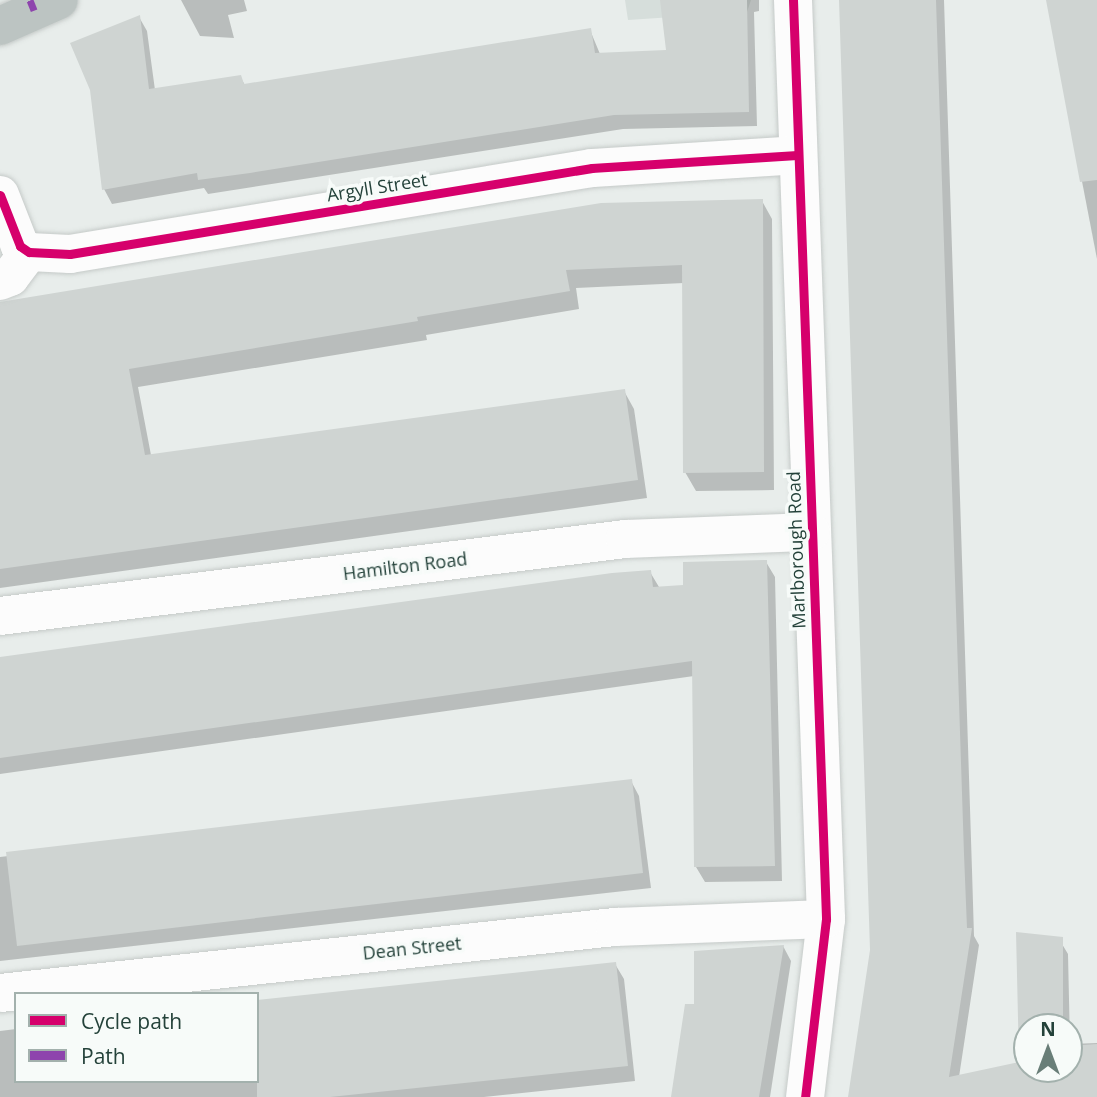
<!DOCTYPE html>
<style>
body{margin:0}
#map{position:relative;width:1097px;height:1097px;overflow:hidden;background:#e8edeb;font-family:"Open Sans",sans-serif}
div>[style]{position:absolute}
.built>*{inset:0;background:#d6dedb}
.shadow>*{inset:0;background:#0003}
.building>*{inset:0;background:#cfd4d2}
.roads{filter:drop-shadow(0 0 2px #c5cac8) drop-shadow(0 0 2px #c5cac8)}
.minor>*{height:38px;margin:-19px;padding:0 19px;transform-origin:19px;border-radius:19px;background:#fcfcfc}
.highway>*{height:38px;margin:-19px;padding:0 19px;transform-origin:19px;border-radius:19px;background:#bcc4c2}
.quiet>*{height:7px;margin-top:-3.5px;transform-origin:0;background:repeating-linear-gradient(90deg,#8e44ad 0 14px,transparent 0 21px)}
.cycleway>*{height:9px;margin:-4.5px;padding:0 4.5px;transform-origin:4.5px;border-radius:4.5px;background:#d6006c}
span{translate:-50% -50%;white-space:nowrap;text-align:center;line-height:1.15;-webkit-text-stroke:7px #f7fbf9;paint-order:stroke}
.street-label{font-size:18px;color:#24423a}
.legend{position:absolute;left:14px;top:992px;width:245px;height:91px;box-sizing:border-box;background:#f7fbf9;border:2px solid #a3b1ad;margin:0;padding:9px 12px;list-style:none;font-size:21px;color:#24423a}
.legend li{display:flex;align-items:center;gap:14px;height:35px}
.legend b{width:35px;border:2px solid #a3b1ad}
.north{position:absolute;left:1013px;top:1013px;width:70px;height:70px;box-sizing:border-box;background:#f7fbf9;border:2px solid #a3b1ad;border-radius:50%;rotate:0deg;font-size:19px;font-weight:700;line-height:28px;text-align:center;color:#24423a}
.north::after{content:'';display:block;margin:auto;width:24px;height:32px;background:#697e78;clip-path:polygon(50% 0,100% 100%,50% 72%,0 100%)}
</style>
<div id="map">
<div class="built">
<i style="clip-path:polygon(625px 0,751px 0,747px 12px,628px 20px)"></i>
</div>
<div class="shadow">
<i style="clip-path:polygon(181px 0,244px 0,247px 11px,228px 15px,234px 38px,200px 36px)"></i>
<i style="clip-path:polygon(661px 0,759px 0,759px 11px,754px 12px,757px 126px,623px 129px,208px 194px,204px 188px,112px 204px,104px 189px,139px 17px,147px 31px,155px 90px,240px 77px,245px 85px,590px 30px,600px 54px,667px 51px)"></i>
<i style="clip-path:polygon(evenodd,841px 0,944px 0,972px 870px,974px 936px,979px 945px,959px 1077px,1021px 1063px,1018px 934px,1059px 939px,1068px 954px,1070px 1044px,1097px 1043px,1097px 1097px,850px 1097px,872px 950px,841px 0,1027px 1027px,1069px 1027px,1069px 1069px,1027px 1069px,1027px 1027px)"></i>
<i style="clip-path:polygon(1047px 0,1097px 0,1097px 259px)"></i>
<i style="clip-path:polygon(762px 201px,772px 219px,774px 490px,696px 491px,685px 472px,684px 283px,576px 288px,579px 309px,426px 335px,427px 340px,138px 387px,151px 455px,624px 391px,634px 409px,647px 498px,0 588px,0 304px)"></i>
<i style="clip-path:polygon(766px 562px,775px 577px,782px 881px,705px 882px,696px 867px,694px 676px,0 774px,0 659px,650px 572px,659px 587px,685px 587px)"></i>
<i style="clip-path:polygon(631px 781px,639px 796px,651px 888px,0 961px,0 857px)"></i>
<i style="clip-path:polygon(783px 946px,791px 961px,770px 1097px,673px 1097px,696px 1005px)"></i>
<i style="clip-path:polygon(615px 964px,624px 979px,635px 1081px,484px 1097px,0 1097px,0 1031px,16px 1029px,16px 1081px,257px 1081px)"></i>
</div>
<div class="building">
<i style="clip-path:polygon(660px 0,747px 0,749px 112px,614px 115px,250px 173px,198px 180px,197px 173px,102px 190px,90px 90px,70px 43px,140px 15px,149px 89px,241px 75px,244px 84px,591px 28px,595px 53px,666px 50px)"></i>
<i style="clip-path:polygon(839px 0,936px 0,964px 854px,967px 928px,972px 928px,949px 1077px,1019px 1062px,1016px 932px,1063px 937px,1063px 1027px,1027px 1027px,1027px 1069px,1069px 1069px,1069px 1046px,1097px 1044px,1097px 1097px,848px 1097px,870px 950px)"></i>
<i style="clip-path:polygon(1046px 0,1097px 0,1097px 180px,1080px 182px)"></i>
<i style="clip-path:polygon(763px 199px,764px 472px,683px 473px,682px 265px,566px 270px,570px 291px,417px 317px,418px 321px,129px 369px,145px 455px,625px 389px,638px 480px,0 569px,0 302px,601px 203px)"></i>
<i style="clip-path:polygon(767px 560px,775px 866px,694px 867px,692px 661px,0 758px,0 657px,612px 573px,651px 570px,653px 587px,683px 585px,683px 562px)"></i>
<i style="clip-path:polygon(632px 779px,643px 873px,17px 946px,6px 852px)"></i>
<i style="clip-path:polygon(784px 945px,759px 1097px,671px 1097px,685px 1004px,694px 1004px,694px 951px)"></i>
<i style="clip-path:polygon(616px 962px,628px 1066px,330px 1097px,257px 1097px,257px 1000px)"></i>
</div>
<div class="roads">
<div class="minor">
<i style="left:793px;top:0;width:920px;rotate:87.94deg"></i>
<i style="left:826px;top:919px;width:179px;rotate:96.7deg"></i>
<i style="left:0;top:195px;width:55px;rotate:68.6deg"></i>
<i style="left:20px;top:246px;width:11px;rotate:34deg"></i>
<i style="left:29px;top:252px;width:41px;rotate:2.8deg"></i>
<i style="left:70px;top:254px;width:529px;rotate:-9.36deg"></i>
<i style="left:592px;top:168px;width:205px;rotate:-3.6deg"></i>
<i style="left:0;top:281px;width:11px;rotate:-22deg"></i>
<i style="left:10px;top:277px;width:31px;rotate:-53deg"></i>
<i style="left:0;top:616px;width:630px;rotate:-7.02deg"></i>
<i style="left:625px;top:539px;width:186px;rotate:-2.2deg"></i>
<i style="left:0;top:993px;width:619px;rotate:-6.13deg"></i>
<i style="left:615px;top:927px;width:211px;rotate:-2.2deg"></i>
</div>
<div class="highway">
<i style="left:0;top:26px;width:64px;rotate:-23.8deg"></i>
</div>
</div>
<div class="quiet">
<i style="left:30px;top:0;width:11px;rotate:68deg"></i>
</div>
<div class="cycleway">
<i style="left:793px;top:0;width:920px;rotate:87.94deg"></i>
<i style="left:826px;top:919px;width:179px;rotate:96.7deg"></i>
<i style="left:0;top:195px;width:55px;rotate:68.6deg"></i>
<i style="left:20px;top:246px;width:11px;rotate:34deg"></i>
<i style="left:29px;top:252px;width:41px;rotate:2.8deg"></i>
<i style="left:70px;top:254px;width:529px;rotate:-9.36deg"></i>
<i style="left:592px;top:168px;width:205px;rotate:-3.6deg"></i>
</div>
<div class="street-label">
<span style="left:377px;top:187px;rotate:-9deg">Argyll Street</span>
<span style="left:796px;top:550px;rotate:-92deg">Marlborough Road</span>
<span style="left:405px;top:566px;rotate:-7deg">Hamilton Road</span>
<span style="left:412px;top:948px;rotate:-6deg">Dean Street</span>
</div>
<ul class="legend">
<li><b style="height:9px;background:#d6006c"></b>Cycle path</li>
<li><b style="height:9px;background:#8e44ad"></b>Path</li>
</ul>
<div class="north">N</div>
</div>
